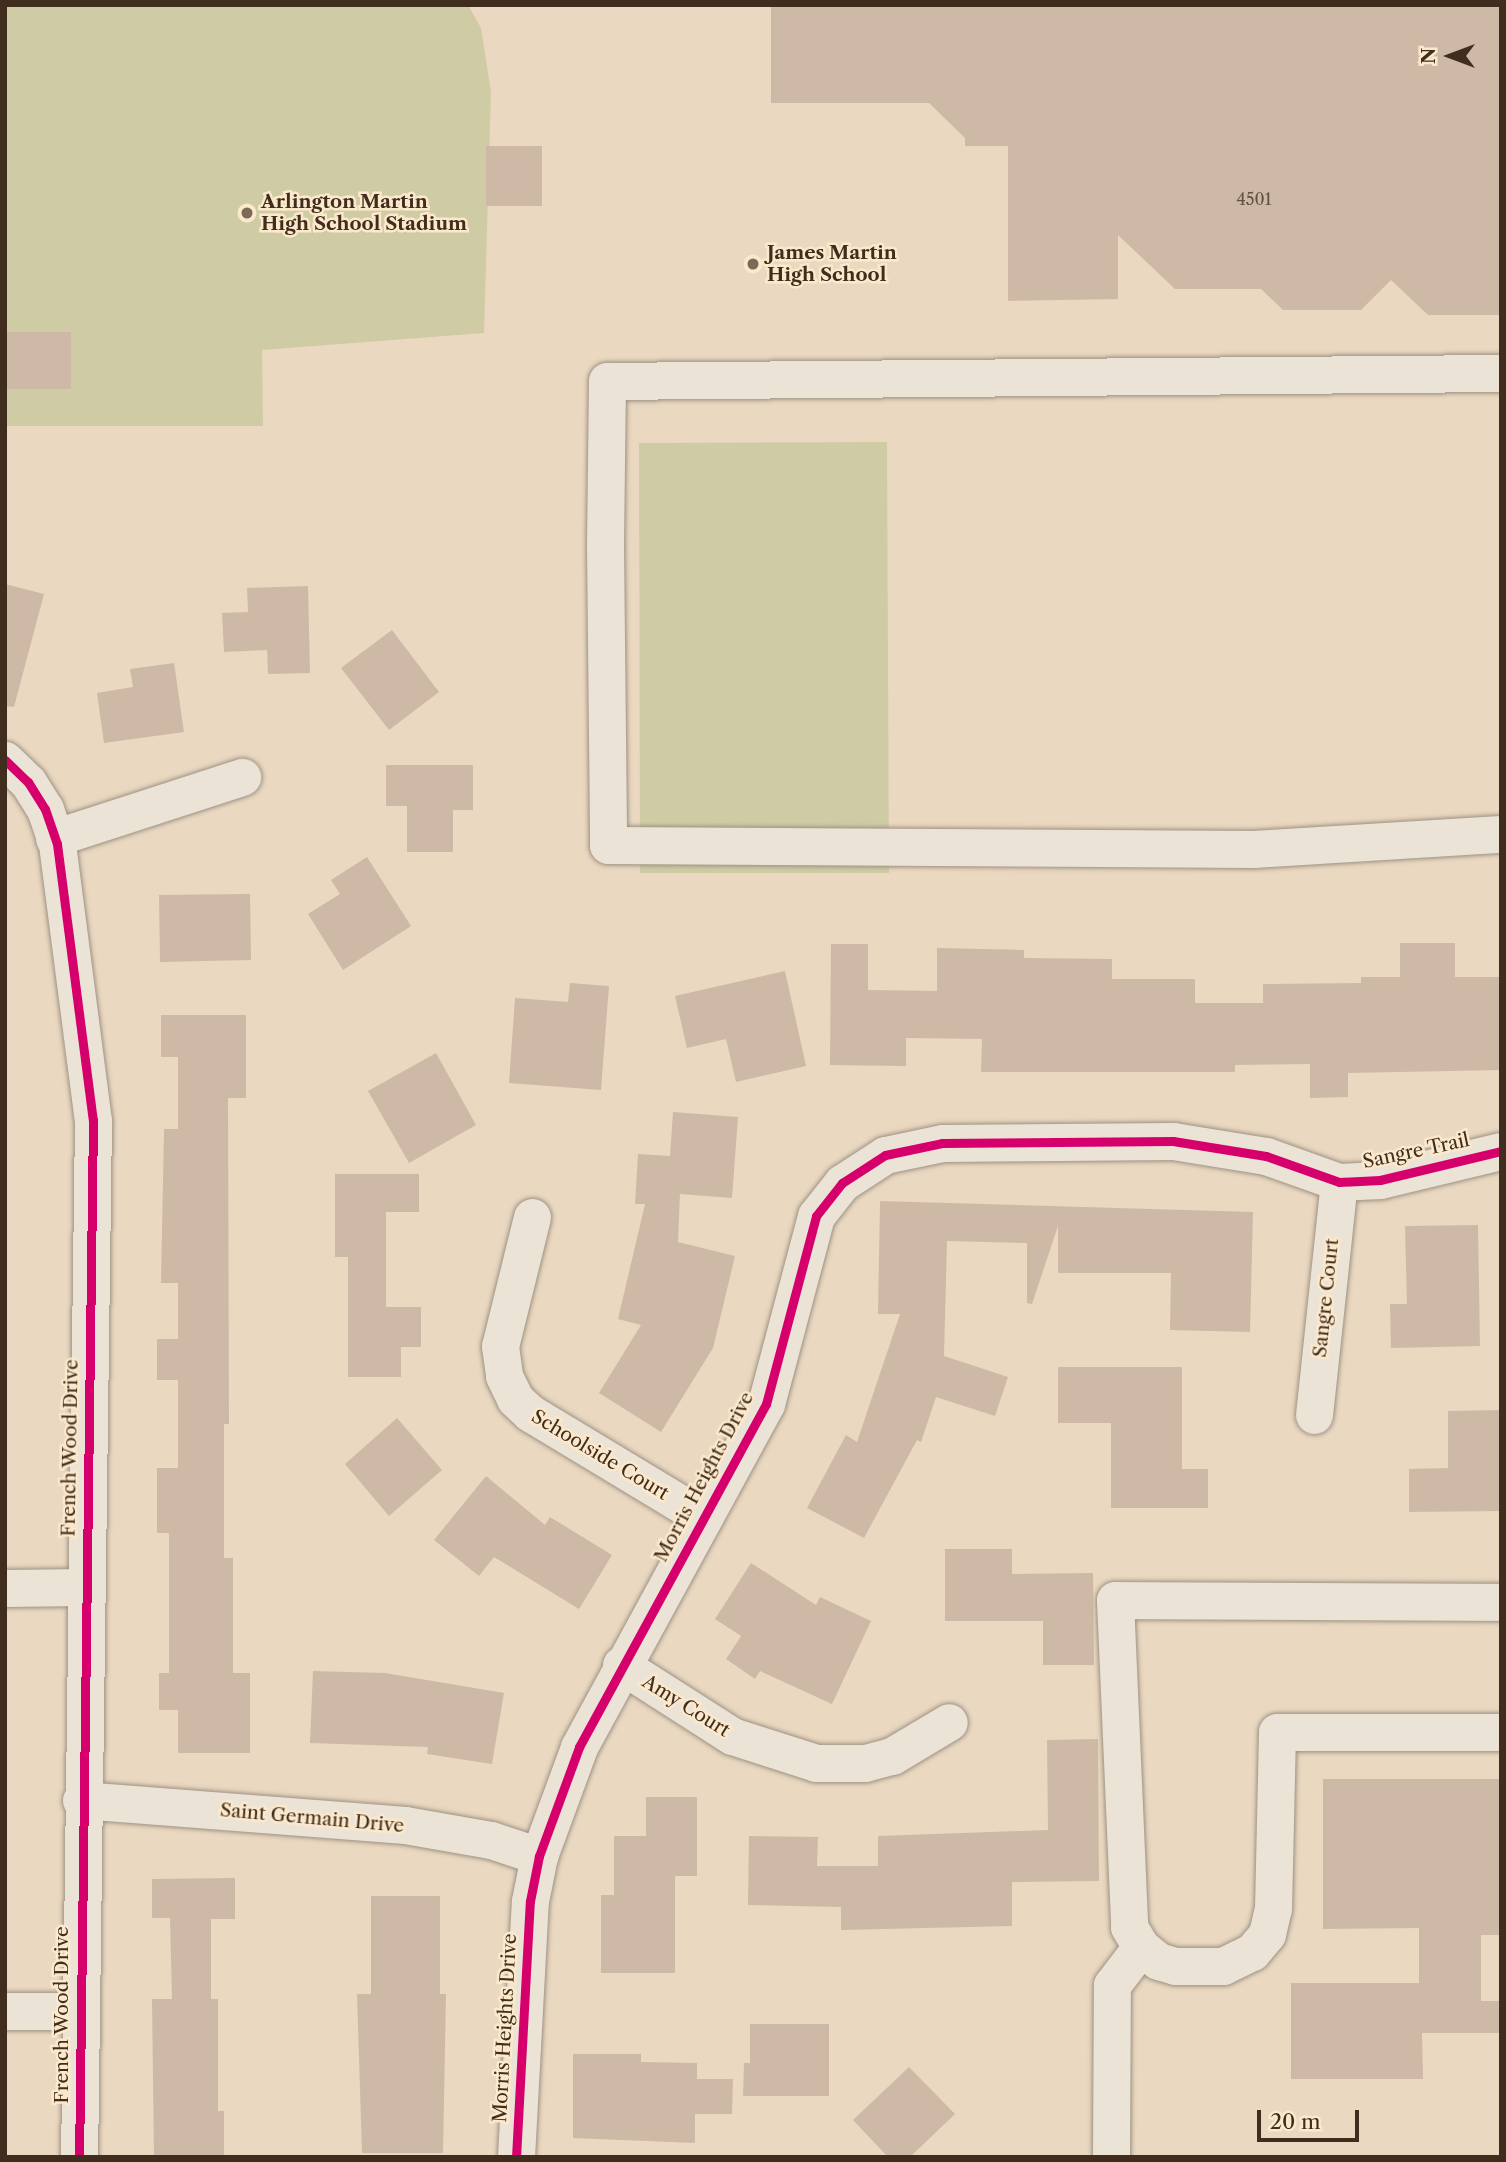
<!DOCTYPE html>
<style>
body{margin:0}
#map{position:relative;width:1506px;height:2162px;overflow:hidden;background:#ead8c0;font-family:"Libre Caslon Text",serif}
div>[style]{position:absolute}
.green>*{inset:0;background:#cfcca5}
.building>*{inset:0;background:#ceb9a6}
.roads{filter:drop-shadow(0 0 2px #9e9283) drop-shadow(0 0 2px #9e9283)}
.minor>*{height:37px;margin:-18.5px;padding:0 18.5px;transform-origin:18.5px;border-radius:18.5px;background:#ece3d7}
.cycleway>*{height:9px;margin:-4.5px;padding:0 4.5px;transform-origin:4.5px;border-radius:4.5px;background:#d6006c}
.dots>*{width:19px;height:19px;translate:-50% -50%;box-sizing:border-box;border:4px solid #fce8cb;border-radius:50%}
span{translate:-50% -50%;white-space:nowrap;text-align:center;line-height:1.15;-webkit-text-stroke:5px #fce8cb;paint-order:stroke}
.number-label{font-size:16px;color:#645040}
.number-label span{-webkit-text-stroke-width:0}
.poi-label{font-size:19px;color:#402d1e;font-weight:700}
.left{translate:0 -50%;text-align:left}
.street-label{font-size:19px;color:#402d1e}
.frame{position:absolute;inset:0;border:7px solid #402d1e;pointer-events:none}
.north{position:absolute;left:1415px;top:21px;width:70px;height:70px;-webkit-text-stroke:5px #fce8cb;paint-order:stroke;rotate:270deg;font-size:19px;font-weight:700;line-height:28px;text-align:center;color:#402d1e}
.north::after{content:'';display:block;margin:auto;width:24px;height:32px;background:#402d1e;clip-path:polygon(50% 0,100% 100%,50% 72%,0 100%)}
.scale{position:absolute;left:1257px;top:2110px;width:102px;height:32px;box-sizing:border-box;border:4px solid #402d1e;border-top:0;padding-left:9px;font-size:21px;line-height:24px;white-space:nowrap;color:#402d1e;-webkit-text-stroke:5px #fce8cb;paint-order:stroke}
</style>
<div id="map">
<div class="green">
<i style="clip-path:polygon(5px 5px,468px 5px,481px 28px,491px 92px,484px 333px,262px 350px,263px 426px,5px 426px)"></i>
<i style="clip-path:polygon(887px 442px,889px 873px,640px 873px,639px 443px)"></i>
</div>
<div class="building">
<i style="clip-path:polygon(771px 5px,1501px 5px,1501px 315px,1428px 315px,1391px 280px,1361px 310px,1283px 310px,1261px 289px,1175px 289px,1118px 235px,1118px 299px,1008px 301px,1008px 146px,965px 146px,965px 138px,929px 103px,771px 103px)"></i>
<i style="clip-path:polygon(486px 146px,542px 146px,542px 206px,486px 206px)"></i>
<i style="clip-path:polygon(5px 332px,71px 332px,71px 389px,5px 389px)"></i>
<i style="clip-path:polygon(5px 584px,44px 594px,14px 707px,5px 706px)"></i>
<i style="clip-path:polygon(308px 586px,310px 673px,268px 674px,267px 650px,224px 652px,222px 613px,248px 612px,247px 588px)"></i>
<i style="clip-path:polygon(392px 630px,439px 692px,389px 730px,341px 668px)"></i>
<i style="clip-path:polygon(174px 663px,184px 732px,104px 743px,97px 693px,133px 687px,130px 669px)"></i>
<i style="clip-path:polygon(386px 765px,473px 765px,473px 810px,453px 810px,453px 852px,407px 852px,407px 806px,386px 806px)"></i>
<i style="clip-path:polygon(367px 857px,411px 926px,343px 970px,308px 914px,340px 894px,331px 880px)"></i>
<i style="clip-path:polygon(250px 894px,251px 960px,160px 962px,159px 895px)"></i>
<i style="clip-path:polygon(1400px 943px,1455px 943px,1455px 977px,1501px 977px,1501px 1070px,1348px 1073px,1348px 1097px,1310px 1098px,1310px 1064px,1235px 1065px,1235px 1072px,981px 1072px,982px 1039px,906px 1038px,906px 1066px,830px 1065px,831px 944px,868px 944px,868px 990px,937px 991px,937px 948px,1024px 950px,1024px 958px,1112px 959px,1112px 979px,1195px 979px,1195px 1003px,1263px 1003px,1263px 984px,1361px 983px,1361px 977px,1400px 977px)"></i>
<i style="clip-path:polygon(785px 971px,806px 1066px,736px 1082px,726px 1039px,687px 1048px,675px 996px)"></i>
<i style="clip-path:polygon(570px 983px,609px 986px,601px 1090px,509px 1083px,515px 998px,568px 1002px)"></i>
<i style="clip-path:polygon(161px 1015px,246px 1015px,246px 1098px,228px 1098px,229px 1424px,224px 1424px,224px 1558px,233px 1558px,233px 1673px,250px 1673px,250px 1753px,178px 1753px,178px 1710px,159px 1710px,159px 1673px,169px 1673px,169px 1533px,157px 1533px,157px 1468px,178px 1468px,178px 1380px,157px 1380px,157px 1339px,178px 1339px,178px 1283px,161px 1283px,164px 1129px,178px 1129px,178px 1057px,161px 1057px)"></i>
<i style="clip-path:polygon(436px 1053px,476px 1125px,409px 1163px,368px 1091px)"></i>
<i style="clip-path:polygon(673px 1112px,738px 1117px,732px 1198px,680px 1194px,678px 1242px,735px 1256px,713px 1348px,661px 1432px,599px 1393px,641px 1325px,618px 1319px,645px 1204px,635px 1204px,638px 1154px,670px 1156px)"></i>
<i style="clip-path:polygon(335px 1174px,419px 1174px,419px 1212px,386px 1212px,386px 1307px,421px 1307px,421px 1347px,401px 1347px,401px 1377px,348px 1377px,348px 1257px,335px 1257px)"></i>
<i style="clip-path:polygon(880px 1201px,1253px 1212px,1250px 1332px,1170px 1330px,1171px 1273px,1058px 1273px,1058px 1226px,1032px 1304px,1027px 1303px,1027px 1243px,947px 1241px,944px 1356px,1008px 1377px,995px 1416px,936px 1397px,921px 1442px,917px 1440px,864px 1538px,807px 1508px,846px 1435px,857px 1442px,900px 1314px,878px 1314px)"></i>
<i style="clip-path:polygon(1478px 1225px,1480px 1346px,1391px 1348px,1390px 1304px,1407px 1304px,1405px 1226px)"></i>
<i style="clip-path:polygon(1058px 1367px,1182px 1367px,1182px 1469px,1208px 1469px,1208px 1508px,1111px 1508px,1111px 1423px,1058px 1423px)"></i>
<i style="clip-path:polygon(1501px 1410px,1501px 1511px,1409px 1512px,1409px 1469px,1448px 1468px,1448px 1411px)"></i>
<i style="clip-path:polygon(397px 1418px,442px 1470px,389px 1516px,345px 1464px)"></i>
<i style="clip-path:polygon(486px 1476px,545px 1525px,550px 1517px,612px 1555px,579px 1609px,494px 1557px,479px 1576px,434px 1540px)"></i>
<i style="clip-path:polygon(945px 1549px,1012px 1549px,1012px 1574px,1093px 1573px,1094px 1665px,1043px 1665px,1043px 1621px,945px 1621px)"></i>
<i style="clip-path:polygon(751px 1563px,816px 1605px,820px 1597px,871px 1621px,832px 1704px,760px 1671px,755px 1679px,726px 1659px,741px 1636px,715px 1619px)"></i>
<i style="clip-path:polygon(313px 1671px,385px 1673px,504px 1693px,492px 1764px,427px 1754px,428px 1747px,310px 1743px)"></i>
<i style="clip-path:polygon(1098px 1739px,1099px 1881px,1012px 1882px,1012px 1926px,841px 1930px,841px 1907px,748px 1905px,749px 1836px,818px 1837px,817px 1866px,878px 1866px,878px 1836px,1048px 1830px,1047px 1740px)"></i>
<i style="clip-path:polygon(1323px 1779px,1501px 1779px,1501px 1935px,1481px 1935px,1481px 2001px,1501px 2001px,1501px 2033px,1422px 2033px,1423px 2079px,1291px 2079px,1291px 1983px,1419px 1983px,1419px 1928px,1323px 1929px)"></i>
<i style="clip-path:polygon(646px 1797px,697px 1797px,697px 1876px,675px 1876px,675px 1973px,601px 1973px,601px 1895px,614px 1895px,614px 1836px,646px 1836px)"></i>
<i style="clip-path:polygon(235px 1878px,235px 1919px,211px 1919px,211px 1999px,218px 1999px,218px 2111px,224px 2111px,224px 2157px,154px 2157px,152px 1999px,172px 1999px,170px 1918px,152px 1918px,152px 1879px)"></i>
<i style="clip-path:polygon(371px 1896px,440px 1896px,440px 1994px,446px 1994px,443px 2153px,362px 2153px,357px 1994px,371px 1994px)"></i>
<i style="clip-path:polygon(750px 2024px,829px 2024px,829px 2096px,743px 2096px,744px 2063px,750px 2063px)"></i>
<i style="clip-path:polygon(573px 2054px,641px 2054px,641px 2062px,697px 2063px,697px 2079px,733px 2079px,732px 2114px,695px 2114px,695px 2143px,573px 2138px)"></i>
<i style="clip-path:polygon(909px 2067px,955px 2114px,910px 2157px,888px 2157px,853px 2120px)"></i>
</div>
<div class="roads">
<div class="minor">
<i style="left:1501px;top:373px;width:894px;rotate:179.49deg"></i>
<i style="left:607px;top:381px;width:164px;rotate:90.7deg"></i>
<i style="left:605px;top:545px;width:300px;rotate:89.4deg"></i>
<i style="left:608px;top:845px;width:645px;rotate:0.36deg"></i>
<i style="left:1253px;top:849px;width:248px;rotate:-3.5deg"></i>
<i style="left:5px;top:760px;width:32px;rotate:44deg"></i>
<i style="left:28px;top:782px;width:32px;rotate:58deg"></i>
<i style="left:45px;top:809px;width:37px;rotate:71deg"></i>
<i style="left:57px;top:844px;width:278px;rotate:82.6deg"></i>
<i style="left:93px;top:1120px;width:1037px;rotate:90.77deg"></i>
<i style="left:54px;top:838px;width:198px;rotate:-18deg"></i>
<i style="left:532px;top:1217px;width:133px;rotate:103.9deg"></i>
<i style="left:500px;top:1346px;width:30px;rotate:82deg"></i>
<i style="left:504px;top:1376px;width:25px;rotate:64deg"></i>
<i style="left:515px;top:1399px;width:21px;rotate:43deg"></i>
<i style="left:530px;top:1413px;width:203px;rotate:31.1deg"></i>
<i style="left:1314px;top:1415px;width:234px;rotate:-83.9deg"></i>
<i style="left:5px;top:1588px;width:80px;rotate:-0.7deg"></i>
<i style="left:1501px;top:1602px;width:386px;rotate:-179.7deg"></i>
<i style="left:1115px;top:1600px;width:327px;rotate:87.5deg"></i>
<i style="left:1129px;top:1927px;width:23px;rotate:59deg"></i>
<i style="left:1141px;top:1947px;width:22px;rotate:39deg"></i>
<i style="left:1158px;top:1961px;width:18px;rotate:16deg"></i>
<i style="left:1175px;top:1966px;width:48px"></i>
<i style="left:1223px;top:1966px;width:32px;rotate:-26deg"></i>
<i style="left:1252px;top:1952px;width:23px;rotate:-50deg"></i>
<i style="left:1267px;top:1934px;width:26px;rotate:-77deg"></i>
<i style="left:1273px;top:1909px;width:177px;rotate:-88.7deg"></i>
<i style="left:1277px;top:1732px;width:224px"></i>
<i style="left:621px;top:1665px;width:132px;rotate:32.6deg"></i>
<i style="left:732px;top:1736px;width:88px;rotate:17.8deg"></i>
<i style="left:816px;top:1763px;width:49px"></i>
<i style="left:865px;top:1763px;width:28px;rotate:-15deg"></i>
<i style="left:892px;top:1756px;width:66px;rotate:-30.8deg"></i>
<i style="left:81px;top:1800px;width:325px;rotate:4.4deg"></i>
<i style="left:405px;top:1825px;width:87px;rotate:9.9deg"></i>
<i style="left:491px;top:1840px;width:51px;rotate:18.4deg"></i>
<i style="left:5px;top:2011px;width:74px"></i>
<i style="left:516px;top:2157px;width:256px;rotate:-86.9deg"></i>
<i style="left:530px;top:1901px;width:46px;rotate:-78.7deg"></i>
<i style="left:539px;top:1856px;width:116px;rotate:-69.8deg"></i>
<i style="left:579px;top:1747px;width:391px;rotate:-61.4deg"></i>
<i style="left:766px;top:1404px;width:195px;rotate:-75.1deg"></i>
<i style="left:816px;top:1216px;width:42px;rotate:-51.8deg"></i>
<i style="left:842px;top:1183px;width:51px;rotate:-33.1deg"></i>
<i style="left:885px;top:1155px;width:58px;rotate:-11.9deg"></i>
<i style="left:942px;top:1143px;width:231px;rotate:-0.5deg"></i>
<i style="left:1173px;top:1141px;width:94px;rotate:9.2deg"></i>
<i style="left:1266px;top:1156px;width:77px;rotate:19.6deg"></i>
<i style="left:1339px;top:1182px;width:41px;rotate:-2.8deg"></i>
<i style="left:1380px;top:1180px;width:124px;rotate:-13.5deg"></i>
<i style="left:1111px;top:2157px;width:172px;rotate:-89.7deg"></i>
<i style="left:1112px;top:1985px;width:48px;rotate:-52.7deg"></i>
</div>
</div>
<div class="cycleway">
<i style="left:5px;top:760px;width:32px;rotate:44deg"></i>
<i style="left:28px;top:782px;width:32px;rotate:58deg"></i>
<i style="left:45px;top:809px;width:37px;rotate:71deg"></i>
<i style="left:57px;top:844px;width:278px;rotate:82.6deg"></i>
<i style="left:93px;top:1120px;width:1037px;rotate:90.77deg"></i>
<i style="left:516px;top:2157px;width:256px;rotate:-86.9deg"></i>
<i style="left:530px;top:1901px;width:46px;rotate:-78.7deg"></i>
<i style="left:539px;top:1856px;width:116px;rotate:-69.8deg"></i>
<i style="left:579px;top:1747px;width:391px;rotate:-61.4deg"></i>
<i style="left:766px;top:1404px;width:195px;rotate:-75.1deg"></i>
<i style="left:816px;top:1216px;width:42px;rotate:-51.8deg"></i>
<i style="left:842px;top:1183px;width:51px;rotate:-33.1deg"></i>
<i style="left:885px;top:1155px;width:58px;rotate:-11.9deg"></i>
<i style="left:942px;top:1143px;width:231px;rotate:-0.5deg"></i>
<i style="left:1173px;top:1141px;width:94px;rotate:9.2deg"></i>
<i style="left:1266px;top:1156px;width:77px;rotate:19.6deg"></i>
<i style="left:1339px;top:1182px;width:41px;rotate:-2.8deg"></i>
<i style="left:1380px;top:1180px;width:124px;rotate:-13.5deg"></i>
</div>
<div class="dots">
<i style="left:247px;top:213px;background:#7c6957"></i>
<i style="left:753px;top:264px;background:#7c6957"></i>
</div>
<div class="number-label">
<span style="left:1254px;top:199px">4501</span>
</div>
<div class="poi-label">
<span class="left" style="left:261px;top:213px">Arlington Martin<br>High School Stadium</span>
<span class="left" style="left:767px;top:264px">James Martin<br>High School</span>
</div>
<div class="street-label">
<span style="left:1416px;top:1151px;rotate:-12deg">Sangre Trail</span>
<span style="left:1326px;top:1298px;rotate:-84deg">Sangre Court</span>
<span style="left:70px;top:1448px;rotate:-89deg">French Wood Drive</span>
<span style="left:600px;top:1455px;rotate:31deg">Schoolside Court</span>
<span style="left:704px;top:1477px;rotate:-62deg">Morris Heights Drive</span>
<span style="left:686px;top:1706px;rotate:32deg">Amy Court</span>
<span style="left:312px;top:1818px;rotate:5deg">Saint Germain Drive</span>
<span style="left:62px;top:2015px;rotate:-90deg">French Wood Drive</span>
<span style="left:505px;top:2028px;rotate:-87deg">Morris Heights Drive</span>
</div>
<div class="frame"></div>
<div class="north">N</div>
<div class="scale">20 m</div>
</div>
